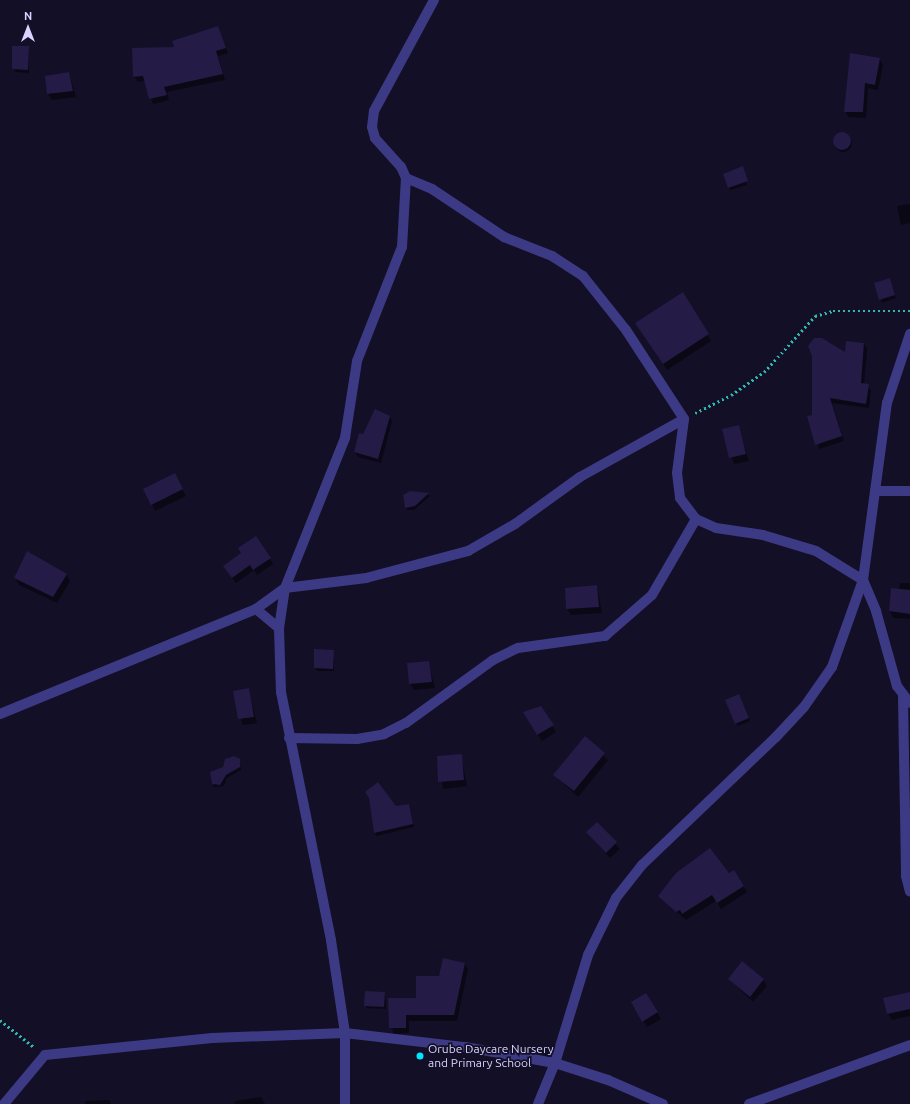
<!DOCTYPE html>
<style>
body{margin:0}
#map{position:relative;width:910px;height:1104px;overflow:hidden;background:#130f26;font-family:Ubuntu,sans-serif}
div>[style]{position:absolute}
.shadow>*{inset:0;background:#0007}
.round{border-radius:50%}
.building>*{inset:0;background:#241b47}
.path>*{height:2.5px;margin-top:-1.25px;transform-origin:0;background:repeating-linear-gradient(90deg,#2fb8b0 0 2px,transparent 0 5px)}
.street>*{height:10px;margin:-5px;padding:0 5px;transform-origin:5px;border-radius:5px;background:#3d3a85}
.dots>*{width:11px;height:11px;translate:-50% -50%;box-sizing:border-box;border:2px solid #130f26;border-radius:50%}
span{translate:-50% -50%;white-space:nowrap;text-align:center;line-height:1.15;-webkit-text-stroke:3.5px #130f26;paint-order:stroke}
.poi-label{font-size:12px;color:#d9d4ff}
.left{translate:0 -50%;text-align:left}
.north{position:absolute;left:8px;top:8px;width:40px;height:40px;-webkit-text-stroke:3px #130f26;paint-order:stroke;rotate:0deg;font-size:11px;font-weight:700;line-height:16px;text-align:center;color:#d9d4ff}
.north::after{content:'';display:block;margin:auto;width:14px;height:18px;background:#d9d4ff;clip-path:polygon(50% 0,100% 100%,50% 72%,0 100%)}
</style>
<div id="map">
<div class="shadow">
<i style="clip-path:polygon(218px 28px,228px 53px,218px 56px,225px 80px,167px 92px,169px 100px,153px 104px,145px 81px,138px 82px,134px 76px,176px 48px)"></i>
<i style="clip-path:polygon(13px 47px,28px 47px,29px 73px,15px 72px)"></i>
<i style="clip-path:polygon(880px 59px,883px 65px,878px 90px,868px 88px,866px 118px,848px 117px,845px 111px)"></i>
<i style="clip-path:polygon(69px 73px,76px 97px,52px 100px,48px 94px)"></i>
<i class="round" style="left:834px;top:134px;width:18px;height:18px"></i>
<i style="clip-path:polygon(744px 170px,747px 185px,731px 190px,729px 188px)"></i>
<i style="clip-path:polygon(910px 204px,910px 223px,901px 225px,897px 206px)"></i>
<i style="clip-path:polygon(890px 279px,896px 298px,882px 303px,875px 283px)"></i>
<i style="clip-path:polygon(682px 293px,711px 341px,667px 370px,640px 329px)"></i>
<i style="clip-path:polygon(812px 341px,846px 354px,864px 344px,867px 349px,864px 385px,871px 390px,869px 408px,832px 403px,844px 441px,819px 449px,813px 416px,813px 356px,809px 349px)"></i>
<i style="clip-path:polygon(389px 416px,392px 421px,381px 463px,358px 457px,355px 452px,364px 435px)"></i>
<i style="clip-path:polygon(738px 426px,749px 461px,734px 464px,723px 430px)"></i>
<i style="clip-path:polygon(178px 481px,186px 496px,155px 511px,152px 504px)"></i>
<i style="clip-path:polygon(410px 492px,428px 494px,430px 496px,414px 510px,407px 510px,403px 498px)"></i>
<i style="clip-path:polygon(270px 559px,273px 564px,257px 575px,254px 570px,236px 583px,227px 571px)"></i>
<i style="clip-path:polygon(66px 574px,70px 581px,57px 603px,19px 585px,15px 578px)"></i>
<i style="clip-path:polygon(900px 583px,910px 583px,910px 619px,893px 618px,890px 611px,892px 589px,899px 590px)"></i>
<i style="clip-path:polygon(597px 586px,602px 613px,571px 615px,567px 609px)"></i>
<i style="clip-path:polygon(333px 651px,334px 671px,317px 671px,315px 668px)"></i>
<i style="clip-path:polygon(428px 662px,435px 688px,414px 690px,410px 684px)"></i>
<i style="clip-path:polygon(248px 689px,257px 723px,243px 725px,234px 692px)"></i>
<i style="clip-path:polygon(740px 698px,750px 721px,738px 726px,736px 723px)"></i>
<i style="clip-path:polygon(541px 707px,556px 732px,542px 741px,524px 712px)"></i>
<i style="clip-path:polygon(585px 738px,608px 760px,578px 797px,555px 775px)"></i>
<i style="clip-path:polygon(461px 755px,467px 786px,443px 789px,438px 757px)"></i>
<i style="clip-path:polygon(229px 757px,239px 760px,241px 770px,227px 778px,224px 786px,214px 787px,213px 784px)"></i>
<i style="clip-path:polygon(409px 805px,414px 827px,376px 836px,375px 833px,395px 807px)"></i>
<i style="clip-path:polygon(597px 823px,620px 849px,610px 858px,587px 832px)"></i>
<i style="clip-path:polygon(734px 871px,747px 892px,721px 909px,716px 901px,686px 920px,659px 896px)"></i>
<i style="clip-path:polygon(465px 964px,468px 969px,457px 1021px,409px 1021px,409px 1033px,393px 1034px,389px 999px,417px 999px,440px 977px)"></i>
<i style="clip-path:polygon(729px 979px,763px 980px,767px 986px,753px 1002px)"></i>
<i style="clip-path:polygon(385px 993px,386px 1009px,367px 1008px,365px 1005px)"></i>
<i style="clip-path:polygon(910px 993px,910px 1016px,892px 1020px,888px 1014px)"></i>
<i style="clip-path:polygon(646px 994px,661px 1019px,647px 1027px,632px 1002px)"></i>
<i style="clip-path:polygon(261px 1097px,265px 1104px,235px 1104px,235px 1101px)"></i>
<i style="clip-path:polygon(109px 1100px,111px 1104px,85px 1104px,85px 1101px)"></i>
</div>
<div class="building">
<i style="clip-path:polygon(218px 26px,226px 48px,216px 51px,223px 74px,164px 87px,167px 95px,149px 99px,143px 76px,133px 77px,132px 48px,174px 47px,172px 41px)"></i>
<i style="clip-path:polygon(12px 46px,29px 46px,28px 70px,12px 69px)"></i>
<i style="clip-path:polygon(850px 53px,880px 58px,875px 85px,865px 83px,863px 112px,844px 112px)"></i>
<i style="clip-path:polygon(69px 72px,73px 91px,47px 94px,45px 76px)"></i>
<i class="round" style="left:833px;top:132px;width:18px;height:18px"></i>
<i style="clip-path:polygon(743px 166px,748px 181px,728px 188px,723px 174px)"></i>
<i style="clip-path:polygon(890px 278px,895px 295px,879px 300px,874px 283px)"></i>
<i style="clip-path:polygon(683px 292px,709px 334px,663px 364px,635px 323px)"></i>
<i style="clip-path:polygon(814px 338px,822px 338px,845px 352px,846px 341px,864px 343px,861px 383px,869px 384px,866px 404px,830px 398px,842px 436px,815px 445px,807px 416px,812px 415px,812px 356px,808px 346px)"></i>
<i style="clip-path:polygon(375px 409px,390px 416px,378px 459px,354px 452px,359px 433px,363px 434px)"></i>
<i style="clip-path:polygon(739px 425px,746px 454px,729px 458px,722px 429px)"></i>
<i style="clip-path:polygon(175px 473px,183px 489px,151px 505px,143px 489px)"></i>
<i style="clip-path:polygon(410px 491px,429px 493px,415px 506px,405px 508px,403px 495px)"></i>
<i style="clip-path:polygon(256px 536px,271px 558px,253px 570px,250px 565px,232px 578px,223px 566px,241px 553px,238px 548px)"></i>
<i style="clip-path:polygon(27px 551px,67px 574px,53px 597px,14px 578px)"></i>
<i style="clip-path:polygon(597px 585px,599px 607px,566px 609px,565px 588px)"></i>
<i style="clip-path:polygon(891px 588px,910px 590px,910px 614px,889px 611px)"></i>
<i style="clip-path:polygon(314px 649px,334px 650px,333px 669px,314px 668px)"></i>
<i style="clip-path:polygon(429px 661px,432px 682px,409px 684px,407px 663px)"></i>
<i style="clip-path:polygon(249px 688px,254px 717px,238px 719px,233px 691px)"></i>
<i style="clip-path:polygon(739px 694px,749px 718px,735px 724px,725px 700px)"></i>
<i style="clip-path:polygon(541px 706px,554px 725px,537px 735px,523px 712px)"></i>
<i style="clip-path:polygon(585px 736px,605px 753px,574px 791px,553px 775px)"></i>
<i style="clip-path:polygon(462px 754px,464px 780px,438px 782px,437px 756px)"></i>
<i style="clip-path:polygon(234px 756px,240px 759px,240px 767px,226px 775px,220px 785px,212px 784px,210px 772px,223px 767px,225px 759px)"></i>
<i style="clip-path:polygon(378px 782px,396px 806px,409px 804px,413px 824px,374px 833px,369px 798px,365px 792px)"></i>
<i style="clip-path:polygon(597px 822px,617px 842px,606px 853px,586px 832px)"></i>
<i style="clip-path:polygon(710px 848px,729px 873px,734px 870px,744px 886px,717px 903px,712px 895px,682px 914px,680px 910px,676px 912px,658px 896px,676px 873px)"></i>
<i style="clip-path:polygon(443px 958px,465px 963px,454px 1015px,406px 1015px,406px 1028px,389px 1028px,388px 998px,416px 998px,416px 976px,439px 976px)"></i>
<i style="clip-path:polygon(742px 961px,764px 979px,750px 997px,728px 979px)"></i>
<i style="clip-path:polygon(365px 991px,385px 992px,384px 1007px,364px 1006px)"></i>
<i style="clip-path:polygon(910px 992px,910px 1009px,887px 1014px,883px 998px)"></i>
<i style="clip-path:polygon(646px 993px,658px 1012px,642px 1022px,631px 1002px)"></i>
</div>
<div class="path">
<i style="left:695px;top:413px;width:40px;rotate:-26.6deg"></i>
<i style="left:731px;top:395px;width:40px;rotate:-34.9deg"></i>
<i style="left:764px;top:372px;width:76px;rotate:-47.7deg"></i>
<i style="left:815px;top:316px;width:19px;rotate:-16deg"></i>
<i style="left:833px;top:311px;width:77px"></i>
<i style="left:0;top:1020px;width:43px;rotate:38.5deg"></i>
</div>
<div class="street">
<i style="left:406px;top:178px;width:28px;rotate:23deg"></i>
<i style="left:432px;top:189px;width:87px;rotate:33.7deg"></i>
<i style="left:504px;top:237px;width:52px;rotate:21.6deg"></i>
<i style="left:552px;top:256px;width:37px;rotate:33deg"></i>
<i style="left:583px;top:276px;width:69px;rotate:51.5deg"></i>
<i style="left:626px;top:330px;width:106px;rotate:56.9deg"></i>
<i style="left:684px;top:419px;width:54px;rotate:97.4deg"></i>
<i style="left:677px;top:473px;width:25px;rotate:83deg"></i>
<i style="left:680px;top:498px;width:26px;rotate:53deg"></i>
<i style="left:696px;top:519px;width:22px;rotate:24deg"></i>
<i style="left:716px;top:528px;width:48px;rotate:8.5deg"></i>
<i style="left:763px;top:535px;width:55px;rotate:16.8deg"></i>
<i style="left:816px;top:551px;width:55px;rotate:31.7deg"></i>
<i style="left:863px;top:580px;width:34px;rotate:67deg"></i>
<i style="left:876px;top:611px;width:78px;rotate:74.4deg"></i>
<i style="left:897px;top:686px;width:21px;rotate:53deg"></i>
<i style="left:875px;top:491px;width:35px"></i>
<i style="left:256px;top:609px;width:30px;rotate:40deg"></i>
<i style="left:903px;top:698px;width:178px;rotate:89deg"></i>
<i style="left:906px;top:876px;width:16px;rotate:76deg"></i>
<i style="left:0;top:714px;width:277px;rotate:-22.3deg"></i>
<i style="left:256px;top:609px;width:36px;rotate:-36deg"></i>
<i style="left:285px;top:588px;width:82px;rotate:-7deg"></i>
<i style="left:366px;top:578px;width:106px;rotate:-14.8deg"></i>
<i style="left:468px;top:551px;width:54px;rotate:-29.9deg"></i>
<i style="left:515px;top:524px;width:80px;rotate:-35.9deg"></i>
<i style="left:580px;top:477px;width:119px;rotate:-29.1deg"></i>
<i style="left:289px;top:738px;width:68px;rotate:0.8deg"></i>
<i style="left:357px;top:739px;width:27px;rotate:-10deg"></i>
<i style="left:384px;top:734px;width:25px;rotate:-27deg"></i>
<i style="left:406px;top:723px;width:107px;rotate:-35.9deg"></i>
<i style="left:493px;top:660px;width:28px;rotate:-26deg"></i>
<i style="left:518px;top:648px;width:88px;rotate:-7.9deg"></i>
<i style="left:605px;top:636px;width:62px;rotate:-41.1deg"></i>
<i style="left:652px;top:595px;width:88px;rotate:-59.9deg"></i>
<i style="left:4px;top:1104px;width:64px;rotate:-50.1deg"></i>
<i style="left:45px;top:1055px;width:168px;rotate:-5.8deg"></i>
<i style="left:212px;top:1038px;width:133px;rotate:-2.2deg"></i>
<i style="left:345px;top:1033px;width:121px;rotate:6.7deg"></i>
<i style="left:465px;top:1047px;width:91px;rotate:10.1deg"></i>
<i style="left:555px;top:1063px;width:56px;rotate:17.8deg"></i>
<i style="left:608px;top:1080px;width:60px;rotate:23.6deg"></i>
<i style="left:345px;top:1104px;width:71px;rotate:-90deg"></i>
<i style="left:345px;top:1033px;width:94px;rotate:-98.6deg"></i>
<i style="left:331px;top:940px;width:253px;rotate:-101.4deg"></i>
<i style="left:281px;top:692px;width:64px;rotate:-91.8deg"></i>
<i style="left:279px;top:628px;width:40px;rotate:-81.5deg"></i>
<i style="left:285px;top:588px;width:162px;rotate:-68.2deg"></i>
<i style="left:345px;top:438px;width:78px;rotate:-81.1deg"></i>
<i style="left:357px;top:361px;width:123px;rotate:-68.5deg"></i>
<i style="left:402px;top:247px;width:69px;rotate:-86.7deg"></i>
<i style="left:406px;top:178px;width:12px;rotate:-114deg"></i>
<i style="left:401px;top:167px;width:39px;rotate:-132deg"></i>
<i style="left:375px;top:138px;width:11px;rotate:-105deg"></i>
<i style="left:372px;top:127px;width:16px;rotate:-83deg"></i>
<i style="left:374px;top:111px;width:126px;rotate:-61.6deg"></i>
<i style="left:538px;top:1104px;width:44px;rotate:-67.5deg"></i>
<i style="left:555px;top:1063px;width:113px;rotate:-73deg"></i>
<i style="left:588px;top:955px;width:64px;rotate:-63.8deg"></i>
<i style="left:616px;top:898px;width:42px;rotate:-51.8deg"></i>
<i style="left:642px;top:865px;width:185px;rotate:-43.7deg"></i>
<i style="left:776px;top:737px;width:41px;rotate:-47deg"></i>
<i style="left:804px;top:707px;width:49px;rotate:-55deg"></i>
<i style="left:832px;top:667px;width:92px;rotate:-70.4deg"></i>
<i style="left:863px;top:580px;width:179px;rotate:-82.3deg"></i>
<i style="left:887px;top:403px;width:73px;rotate:-71.6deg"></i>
<i style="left:749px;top:1104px;width:171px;rotate:-20.1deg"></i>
</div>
<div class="dots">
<i style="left:420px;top:1056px;background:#00e5ff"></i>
</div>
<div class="poi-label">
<span class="left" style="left:428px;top:1056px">Orube Daycare Nursery<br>and Primary School</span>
</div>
<div class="north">N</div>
</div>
